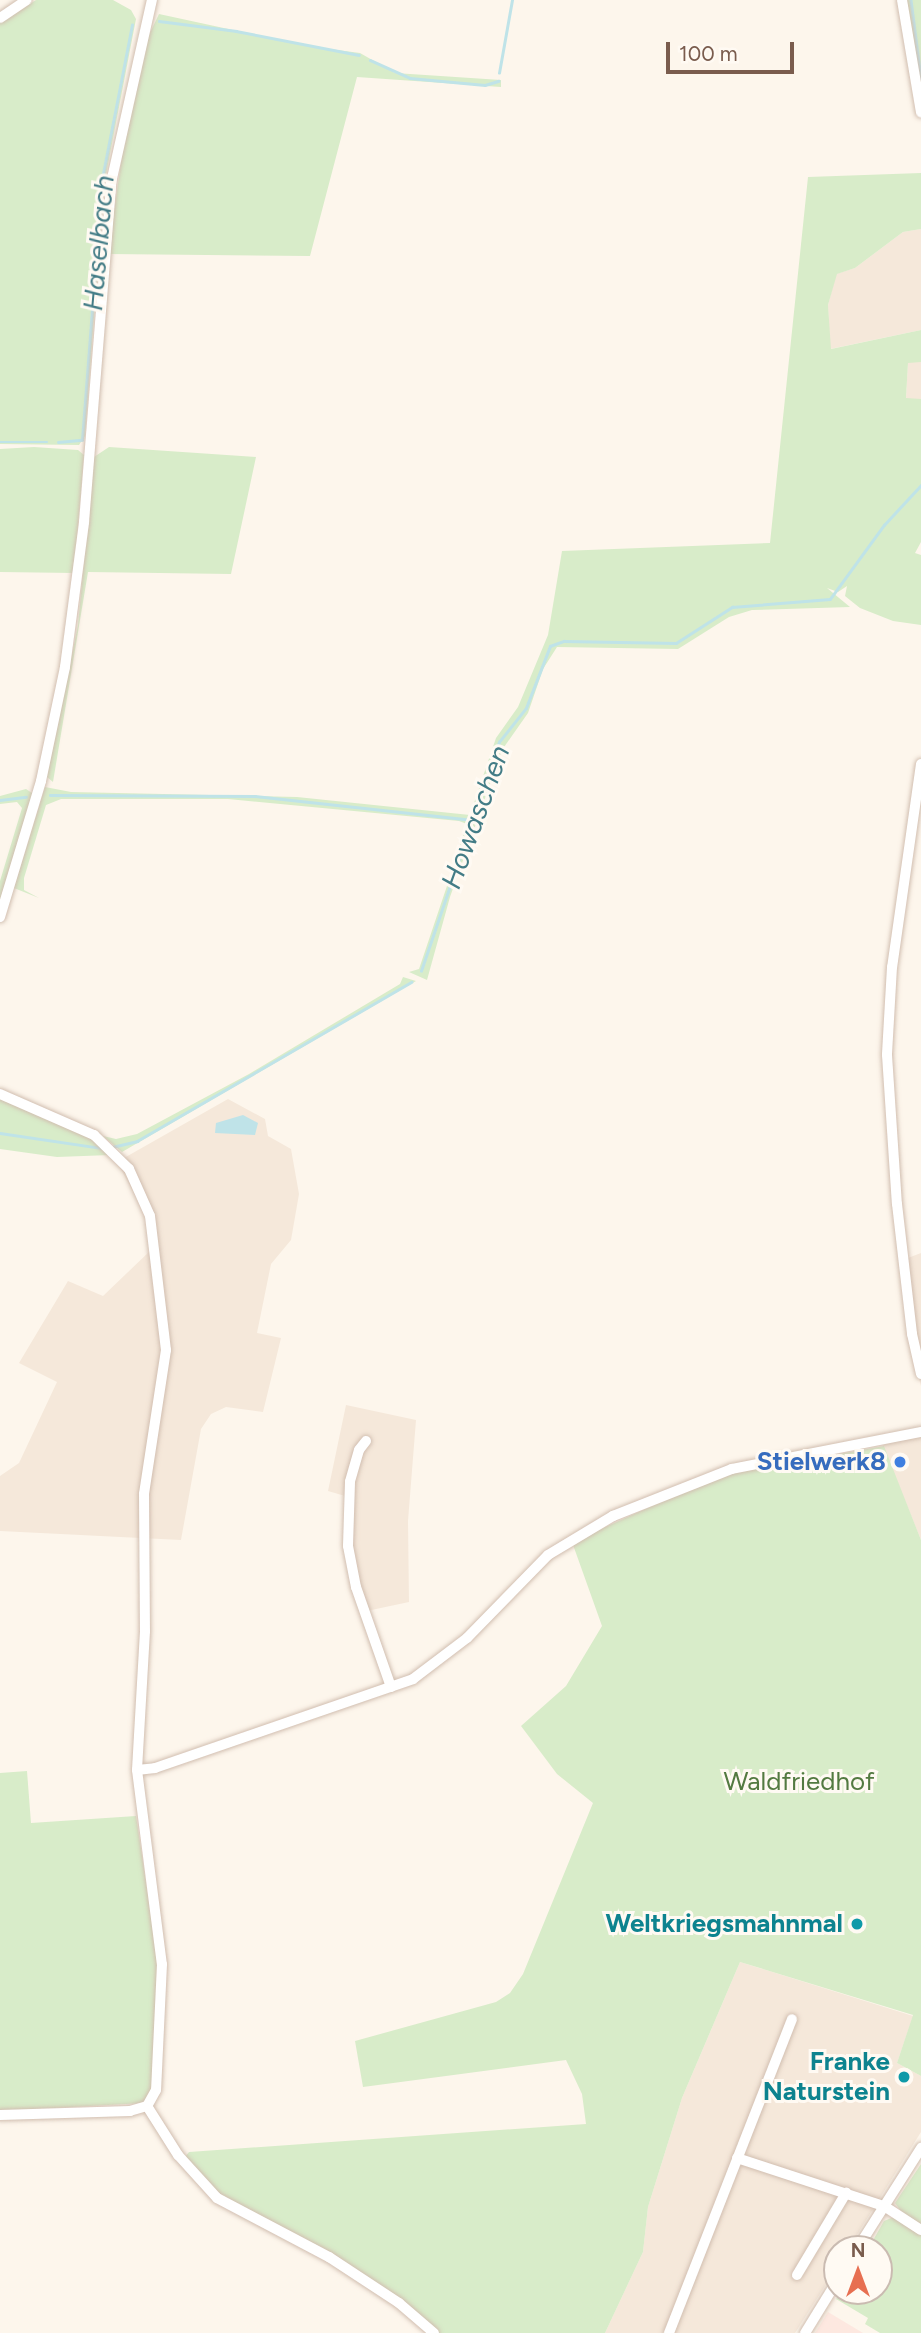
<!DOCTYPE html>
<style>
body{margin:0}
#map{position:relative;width:921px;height:2333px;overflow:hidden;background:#fdf6ec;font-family:Figtree,sans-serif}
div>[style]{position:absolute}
.residential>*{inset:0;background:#f5e8da}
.commercial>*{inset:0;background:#fde8e0}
.green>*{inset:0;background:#d8ecc9}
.water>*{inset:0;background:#bfe3e8}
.stream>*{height:2.5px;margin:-1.25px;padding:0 1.25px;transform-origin:1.25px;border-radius:1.25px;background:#bfe3e8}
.roads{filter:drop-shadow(0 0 2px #d1beb0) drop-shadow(0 0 2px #d1beb0)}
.minor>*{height:10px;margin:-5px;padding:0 5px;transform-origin:5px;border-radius:5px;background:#fff}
.dots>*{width:19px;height:19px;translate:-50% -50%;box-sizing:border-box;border:4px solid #fffaf3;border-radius:50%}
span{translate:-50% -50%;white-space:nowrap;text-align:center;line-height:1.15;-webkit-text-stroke:6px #fffaf3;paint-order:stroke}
.shop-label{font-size:26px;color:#366cbe;font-weight:700}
.right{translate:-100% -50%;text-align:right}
.park-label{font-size:26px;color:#537a41}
.culture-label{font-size:26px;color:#0d838f;font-weight:700}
.water-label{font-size:28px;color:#437c86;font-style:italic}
.north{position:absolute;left:823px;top:2235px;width:70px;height:70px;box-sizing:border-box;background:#fffaf3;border:2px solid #cabbb1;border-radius:50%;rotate:0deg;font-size:19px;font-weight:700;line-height:28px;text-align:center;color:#7a5c4d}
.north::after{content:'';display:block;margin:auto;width:24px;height:32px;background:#e76f51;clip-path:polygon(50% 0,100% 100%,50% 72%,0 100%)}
.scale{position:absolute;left:666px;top:42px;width:128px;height:32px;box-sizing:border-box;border:4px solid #7a5c4d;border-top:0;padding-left:9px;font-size:21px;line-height:24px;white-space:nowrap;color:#7a5c4d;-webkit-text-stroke:5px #fffaf3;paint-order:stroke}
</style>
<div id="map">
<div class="residential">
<i style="clip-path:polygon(921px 229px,921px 330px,830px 349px,828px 305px,836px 274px,855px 268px,903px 232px)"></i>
<i style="clip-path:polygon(908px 362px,921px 362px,921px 399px,906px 399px)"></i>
<i style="clip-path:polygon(228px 1099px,265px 1119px,268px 1136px,291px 1149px,299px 1194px,291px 1240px,271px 1264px,257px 1333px,281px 1338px,263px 1412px,226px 1407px,211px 1414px,201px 1429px,181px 1540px,0 1531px,0 1476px,19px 1463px,57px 1382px,19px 1363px,68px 1281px,103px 1296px,151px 1250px,147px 1217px,117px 1162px)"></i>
<i style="clip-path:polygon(921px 1253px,921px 1386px,909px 1345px,900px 1261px)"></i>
<i style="clip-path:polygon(346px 1405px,416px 1420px,408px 1521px,409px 1602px,362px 1612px,345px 1496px,328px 1491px)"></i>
<i style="clip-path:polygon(921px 1428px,921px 1540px,880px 1439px)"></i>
<i style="clip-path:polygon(740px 1962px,913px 2016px,897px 2063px,921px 2076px,921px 2132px,848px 2249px,837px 2249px,837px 2267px,795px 2333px,605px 2333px,643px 2252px,648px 2207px,682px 2098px)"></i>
</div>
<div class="commercial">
<i style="clip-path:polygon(828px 2312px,863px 2333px,815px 2333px)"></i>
</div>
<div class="green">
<i style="clip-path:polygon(36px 0,113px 0,131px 10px,136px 19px,104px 185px,85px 436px,79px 445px,0 444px,0 23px)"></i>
<i style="clip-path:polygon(905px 0,921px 0,921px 101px)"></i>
<i style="clip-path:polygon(159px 14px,307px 46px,360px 53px,395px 73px,501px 80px,501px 87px,357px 77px,310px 256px,108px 254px,126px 128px,148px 37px)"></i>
<i style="clip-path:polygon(921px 173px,921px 229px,903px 232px,855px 268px,837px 274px,828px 305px,831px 349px,921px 330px,921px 362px,908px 363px,906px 398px,921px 399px,921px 542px,915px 553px,921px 555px,921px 625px,893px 621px,860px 608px,845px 596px,847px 586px,838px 592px,827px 588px,850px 607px,752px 610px,729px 617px,678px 649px,557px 647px,543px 669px,528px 713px,502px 750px,450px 897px,427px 980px,409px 972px,419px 969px,449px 880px,467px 824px,459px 821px,228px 799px,61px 799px,46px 805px,24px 878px,24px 890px,39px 898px,14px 888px,45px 787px,71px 792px,297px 797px,470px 815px,496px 738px,518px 707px,548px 635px,562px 551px,770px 543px,808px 177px)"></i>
<i style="clip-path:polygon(34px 447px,78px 450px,84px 455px,74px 573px,0 572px,0 449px)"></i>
<i style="clip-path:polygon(109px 447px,256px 457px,231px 574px,88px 572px,53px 782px,47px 777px,78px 625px,94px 457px)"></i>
<i style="clip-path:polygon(26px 789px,32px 793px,31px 800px,0 900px,0 881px,22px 808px,17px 802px,0 804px,0 796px)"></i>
<i style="clip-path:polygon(403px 977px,416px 981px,122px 1152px,103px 1136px,116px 1139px,137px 1134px,249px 1074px,400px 984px)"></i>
<i style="clip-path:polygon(0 1098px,95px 1140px,110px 1155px,57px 1157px,0 1149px)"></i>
<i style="clip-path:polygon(884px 1446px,921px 1540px,921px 2076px,897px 2063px,913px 2015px,740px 1962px,682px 2098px,648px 2207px,643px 2252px,605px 2333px,439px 2333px,334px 2255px,225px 2200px,184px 2158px,189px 2152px,586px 2124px,582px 2094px,566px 2060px,363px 2087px,355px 2041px,496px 2002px,510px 1993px,523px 1974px,593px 1803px,557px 1774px,521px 1726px,566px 1686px,602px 1626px,572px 1542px,721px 1475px)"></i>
<i style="clip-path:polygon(27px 1771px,31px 1823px,136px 1816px,158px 1962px,152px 2090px,144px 2103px,0 2111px,0 1773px)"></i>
<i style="clip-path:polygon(921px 2164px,921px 2228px,907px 2219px,895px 2203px)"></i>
<i style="clip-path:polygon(894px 2217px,921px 2234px,921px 2333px,880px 2333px,865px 2324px,868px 2318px,836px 2299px,841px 2291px,879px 2291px,879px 2249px,868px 2249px,884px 2221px)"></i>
</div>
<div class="water">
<i style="clip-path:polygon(243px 1115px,258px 1123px,255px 1135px,215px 1133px,216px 1123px)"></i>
</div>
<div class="stream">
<i style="left:911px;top:0;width:79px;rotate:82.7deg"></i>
<i style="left:159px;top:21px;width:78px;rotate:7.4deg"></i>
<i style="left:236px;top:31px;width:125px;rotate:11deg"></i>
<i style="left:370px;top:60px;width:44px;rotate:24.2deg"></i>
<i style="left:410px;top:78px;width:75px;rotate:5.3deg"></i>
<i style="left:485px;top:85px;width:14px;rotate:-17deg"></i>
<i style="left:499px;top:73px;width:74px;rotate:-79.9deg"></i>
<i style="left:0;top:442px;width:47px"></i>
<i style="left:58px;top:442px;width:24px;rotate:-5deg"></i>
<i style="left:82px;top:440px;width:262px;rotate:-85.6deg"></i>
<i style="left:102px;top:179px;width:157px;rotate:-79deg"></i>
<i style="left:50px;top:795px;width:205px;rotate:0.3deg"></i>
<i style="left:255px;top:796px;width:217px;rotate:6.3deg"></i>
<i style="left:0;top:800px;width:26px;rotate:-7deg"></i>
<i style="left:421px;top:971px;width:242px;rotate:-71.2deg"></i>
<i style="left:499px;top:742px;width:43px;rotate:-51.5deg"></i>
<i style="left:526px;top:708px;width:66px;rotate:-68.8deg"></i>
<i style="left:550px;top:646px;width:15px;rotate:-20deg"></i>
<i style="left:564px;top:641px;width:112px;rotate:1deg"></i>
<i style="left:676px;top:643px;width:67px;rotate:-32.7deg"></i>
<i style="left:732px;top:607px;width:98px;rotate:-4.7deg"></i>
<i style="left:830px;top:599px;width:92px;rotate:-53.9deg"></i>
<i style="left:884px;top:525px;width:54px;rotate:-47.2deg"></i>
<i style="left:0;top:1133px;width:103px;rotate:8.4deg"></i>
<i style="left:112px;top:1147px;width:26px;rotate:-13deg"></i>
<i style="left:137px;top:1141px;width:317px;rotate:-30.1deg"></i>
</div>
<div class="roads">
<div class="minor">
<i style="left:902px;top:0;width:114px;rotate:80.4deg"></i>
<i style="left:0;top:18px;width:32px;rotate:-34deg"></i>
<i style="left:921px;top:764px;width:205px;rotate:98.1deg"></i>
<i style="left:892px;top:967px;width:88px;rotate:93.3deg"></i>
<i style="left:887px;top:1055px;width:149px;rotate:86.2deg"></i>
<i style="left:897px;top:1204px;width:131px;rotate:83.4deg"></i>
<i style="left:912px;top:1334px;width:41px;rotate:77.3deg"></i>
<i style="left:0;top:917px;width:142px;rotate:-73.2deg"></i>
<i style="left:41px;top:781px;width:116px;rotate:-78.1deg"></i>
<i style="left:65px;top:667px;width:146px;rotate:-82.5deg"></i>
<i style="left:84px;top:522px;width:340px;rotate:-85.4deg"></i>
<i style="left:111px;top:183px;width:188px;rotate:-77.4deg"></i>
<i style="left:0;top:1094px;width:103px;rotate:23.6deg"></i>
<i style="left:94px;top:1135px;width:49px;rotate:44.2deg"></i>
<i style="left:129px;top:1169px;width:51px;rotate:65.9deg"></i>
<i style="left:150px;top:1216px;width:135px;rotate:83.2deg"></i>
<i style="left:166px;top:1350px;width:146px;rotate:98.7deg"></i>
<i style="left:144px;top:1494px;width:137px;rotate:89.6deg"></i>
<i style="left:145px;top:1631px;width:139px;rotate:93.3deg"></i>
<i style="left:137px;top:1770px;width:196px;rotate:82.7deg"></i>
<i style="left:162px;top:1964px;width:126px;rotate:92.7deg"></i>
<i style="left:156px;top:2090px;width:18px;rotate:119deg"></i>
<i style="left:147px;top:2106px;width:18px;rotate:164deg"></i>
<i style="left:130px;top:2111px;width:130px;rotate:178.2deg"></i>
<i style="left:366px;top:1441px;width:11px;rotate:128deg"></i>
<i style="left:359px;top:1450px;width:33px;rotate:106deg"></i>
<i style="left:350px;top:1482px;width:64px;rotate:91.8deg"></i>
<i style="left:348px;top:1546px;width:42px;rotate:79deg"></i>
<i style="left:356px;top:1587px;width:106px;rotate:70.7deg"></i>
<i style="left:137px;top:1770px;width:18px;rotate:-6deg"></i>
<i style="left:155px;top:1768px;width:273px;rotate:-19deg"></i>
<i style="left:413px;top:1679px;width:68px;rotate:-37.2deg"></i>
<i style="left:467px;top:1638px;width:116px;rotate:-45.7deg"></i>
<i style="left:548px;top:1555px;width:76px;rotate:-31deg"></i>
<i style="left:613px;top:1516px;width:128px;rotate:-21.6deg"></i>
<i style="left:732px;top:1469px;width:193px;rotate:-11.1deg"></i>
<i style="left:147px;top:2106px;width:58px;rotate:57.7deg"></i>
<i style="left:178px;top:2155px;width:58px;rotate:47.8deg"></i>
<i style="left:217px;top:2198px;width:127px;rotate:27.8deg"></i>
<i style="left:329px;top:2257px;width:84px;rotate:33.3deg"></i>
<i style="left:399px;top:2303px;width:46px;rotate:40.6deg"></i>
<i style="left:737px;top:2158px;width:155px;rotate:18.1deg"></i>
<i style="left:884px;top:2206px;width:44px;rotate:33deg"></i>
<i style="left:857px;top:2249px;width:120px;rotate:-57.6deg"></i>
<i style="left:797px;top:2275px;width:96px;rotate:-59.1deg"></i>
<i style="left:669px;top:2333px;width:337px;rotate:-68.6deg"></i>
<i style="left:805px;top:2333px;width:61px;rotate:-58.4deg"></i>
</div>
</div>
<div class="dots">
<i style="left:900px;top:1462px;background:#3f7fe0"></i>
<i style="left:857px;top:1924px;background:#0f9aa8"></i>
<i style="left:904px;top:2077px;background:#0f9aa8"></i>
</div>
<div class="shop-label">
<span class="right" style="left:886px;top:1462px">Stielwerk8</span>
</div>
<div class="park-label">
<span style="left:799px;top:1782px">Waldfriedhof</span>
</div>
<div class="culture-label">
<span class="right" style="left:843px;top:1924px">Weltkriegsmahnmal</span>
<span class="right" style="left:890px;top:2077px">Franke<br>Naturstein</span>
</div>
<div class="water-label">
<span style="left:98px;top:243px;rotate:-85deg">Haselbach</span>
<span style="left:475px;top:817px;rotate:-70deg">Howaschen</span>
</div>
<div class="north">N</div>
<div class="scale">100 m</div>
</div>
